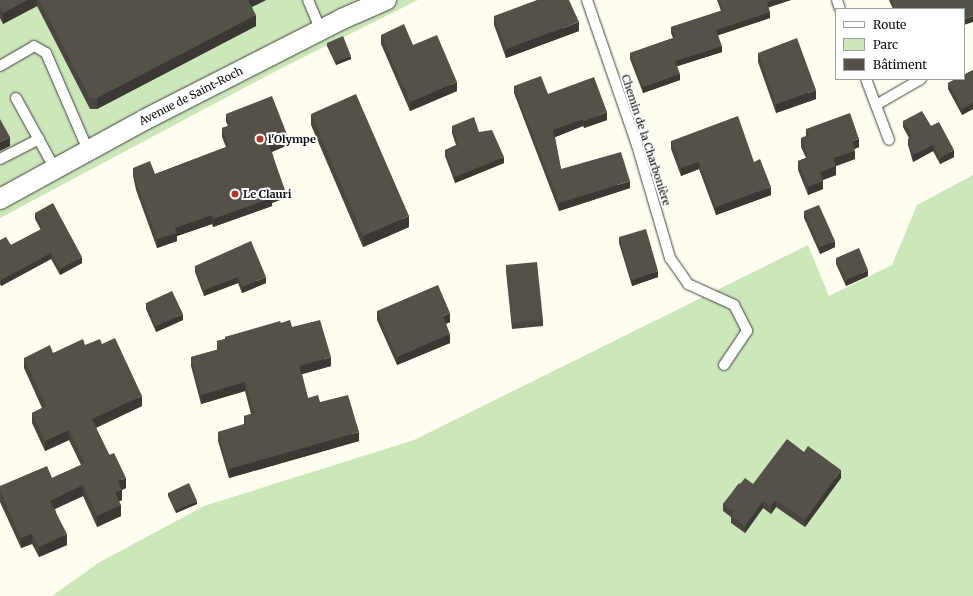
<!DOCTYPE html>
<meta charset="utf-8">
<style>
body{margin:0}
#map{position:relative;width:973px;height:596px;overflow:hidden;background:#fefdef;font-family:Merriweather,serif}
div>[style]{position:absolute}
.green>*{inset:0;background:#cce7ba}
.roads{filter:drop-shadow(0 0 1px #404040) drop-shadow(0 0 1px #404040)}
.lane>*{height:10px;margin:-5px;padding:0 5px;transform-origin:5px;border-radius:5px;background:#fff}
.street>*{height:20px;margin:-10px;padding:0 10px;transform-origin:10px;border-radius:10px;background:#fff}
.wall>*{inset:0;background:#4a4540}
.shaded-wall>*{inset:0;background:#3c3834}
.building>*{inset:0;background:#56504a}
.dots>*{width:11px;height:11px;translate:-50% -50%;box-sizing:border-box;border:2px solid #fff;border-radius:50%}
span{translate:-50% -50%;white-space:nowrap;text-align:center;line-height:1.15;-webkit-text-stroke:4px #fff;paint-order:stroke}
.street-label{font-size:11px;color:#0d0d0d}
.poi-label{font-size:11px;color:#0d0d0d;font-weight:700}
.left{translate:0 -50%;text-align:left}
.legend{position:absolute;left:835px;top:8px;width:130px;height:72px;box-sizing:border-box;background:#fff;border:1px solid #9e9e9e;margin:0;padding:5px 7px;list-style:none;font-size:12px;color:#0d0d0d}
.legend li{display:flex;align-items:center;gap:8px;height:20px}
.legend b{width:20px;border:1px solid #9e9e9e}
</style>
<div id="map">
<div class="green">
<i style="clip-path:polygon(0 0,418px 0,274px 72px,0 218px)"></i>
<i style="clip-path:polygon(973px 175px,973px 596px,52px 596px,98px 563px,204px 506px,414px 440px,808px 245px,829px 296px,892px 265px,917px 205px)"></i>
</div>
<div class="roads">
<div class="lane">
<i style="left:308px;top:0;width:33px;rotate:67deg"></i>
<i style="left:587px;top:0;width:153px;rotate:71deg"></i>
<i style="left:637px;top:145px;width:118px;rotate:73.7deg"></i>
<i style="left:670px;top:258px;width:32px;rotate:55deg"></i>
<i style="left:688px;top:284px;width:51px;rotate:24.5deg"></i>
<i style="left:734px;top:305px;width:29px;rotate:63deg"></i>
<i style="left:747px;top:331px;width:41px;rotate:124.1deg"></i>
<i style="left:837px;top:0;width:9px;rotate:72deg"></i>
<i style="left:0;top:66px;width:39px;rotate:-30deg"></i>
<i style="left:34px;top:46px;width:14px;rotate:30deg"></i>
<i style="left:46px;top:53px;width:106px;rotate:66.6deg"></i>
<i style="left:866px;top:79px;width:65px;rotate:69.3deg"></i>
<i style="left:16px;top:98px;width:81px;rotate:61.2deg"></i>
<i style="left:876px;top:105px;width:52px;rotate:-30deg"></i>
<i style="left:0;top:159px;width:44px;rotate:-27.1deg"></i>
</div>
<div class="street">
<i style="left:0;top:199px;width:166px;rotate:-28.7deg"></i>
<i style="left:146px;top:119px;width:220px;rotate:-27deg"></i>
<i style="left:342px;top:19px;width:48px;rotate:-23.4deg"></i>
</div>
</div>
<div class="wall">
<i style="clip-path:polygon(0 0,266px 0,252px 7px,256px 26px,97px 109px,90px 109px,37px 6px,3px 24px,0 18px)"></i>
<i style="clip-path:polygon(717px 0,791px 0,768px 7px,770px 18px,718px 35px,722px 52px,677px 66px,680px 80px,643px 93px,630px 59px,630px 53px,673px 38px,671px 33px,671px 27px,721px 11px)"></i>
<i style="clip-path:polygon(889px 0,973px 0,964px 9px,893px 9px)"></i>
<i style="clip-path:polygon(494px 16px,579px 31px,506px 58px,494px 25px)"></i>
<i style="clip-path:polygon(381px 35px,413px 45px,457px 91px,410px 111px,381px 44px)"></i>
<i style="clip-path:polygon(327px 43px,351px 59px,336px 65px,327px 46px)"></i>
<i style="clip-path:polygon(758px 53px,816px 99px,776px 113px,758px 62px)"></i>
<i style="clip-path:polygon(973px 70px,973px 109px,962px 115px,948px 89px,948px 83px)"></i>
<i style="clip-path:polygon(514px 86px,548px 94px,607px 120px,584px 128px,583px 126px,555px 137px,561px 169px,630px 188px,559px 211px,514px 93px)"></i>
<i style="clip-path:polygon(226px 114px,288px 145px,272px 152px,285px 198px,272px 203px,272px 206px,213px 227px,212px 224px,177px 236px,177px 241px,157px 248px,136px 190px,133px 176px,133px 168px,155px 174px,226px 147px,222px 137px,222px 128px,228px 126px,226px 122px)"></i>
<i style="clip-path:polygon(311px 114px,409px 227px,363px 247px,311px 125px)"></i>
<i style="clip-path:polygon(903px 121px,931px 126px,954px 157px,940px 164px,933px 151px,913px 162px,908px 145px,908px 139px,909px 138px,903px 127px)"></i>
<i style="clip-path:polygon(452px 126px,479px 132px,504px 163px,455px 183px,445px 156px,445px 150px,456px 145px,452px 133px)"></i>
<i style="clip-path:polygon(806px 129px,859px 147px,854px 149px,855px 159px,836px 166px,836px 175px,823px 180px,823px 189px,808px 195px,798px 170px,798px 161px,806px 158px,801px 147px,801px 138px,806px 136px)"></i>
<i style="clip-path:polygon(671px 141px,754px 162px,771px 195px,716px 215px,699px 169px,681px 176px,671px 149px)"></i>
<i style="clip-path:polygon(804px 211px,835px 247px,820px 254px,804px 218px)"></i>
<i style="clip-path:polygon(35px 213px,82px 263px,60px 275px,51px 259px,1px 286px,0 284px,0 240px,11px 245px,41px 230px,35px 219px)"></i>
<i style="clip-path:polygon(619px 237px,658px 277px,632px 286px,619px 243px)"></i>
<i style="clip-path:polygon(836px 258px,868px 276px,846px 286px,836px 264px)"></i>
<i style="clip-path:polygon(506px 265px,543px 320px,543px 326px,512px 329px,506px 271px)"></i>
<i style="clip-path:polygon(195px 266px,266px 283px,242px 293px,238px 283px,204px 296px,195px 272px)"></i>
<i style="clip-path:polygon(146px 303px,183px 320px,156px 332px,146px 309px)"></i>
<i style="clip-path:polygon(377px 311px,450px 322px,446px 324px,450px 343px,397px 365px,377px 320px)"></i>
<i style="clip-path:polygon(281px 323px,292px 327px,331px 366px,302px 374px,308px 398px,320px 402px,359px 441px,229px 478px,218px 441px,218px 432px,244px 424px,244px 416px,251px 414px,245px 391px,201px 404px,191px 366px,191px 357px,217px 350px,217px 341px,225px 339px,225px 337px)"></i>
<i style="clip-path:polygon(102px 344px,142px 406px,96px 428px,126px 488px,122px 490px,122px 500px,119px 501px,121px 516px,97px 527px,83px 496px,55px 509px,67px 545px,39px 557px,32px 544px,21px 548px,0 502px,0 486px,52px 478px,81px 465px,69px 440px,45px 451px,32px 423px,32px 413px,42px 408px,24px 368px,24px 358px,53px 353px,85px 345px)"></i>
<i style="clip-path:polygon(841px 478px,805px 527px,776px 507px,771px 514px,763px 508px,745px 533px,731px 523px,731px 517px,723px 511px,723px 504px,740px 484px,753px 484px)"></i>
<i style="clip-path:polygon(168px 493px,197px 504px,176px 513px,168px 496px)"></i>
</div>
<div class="shaded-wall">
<i style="clip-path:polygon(28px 0,37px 0,37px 6px,3px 24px,3px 13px)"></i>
<i style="clip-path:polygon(247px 0,266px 0,247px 9px)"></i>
<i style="clip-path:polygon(772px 0,791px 0,767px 8px,767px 2px)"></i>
<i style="clip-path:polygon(770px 12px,770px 18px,716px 36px,716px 30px)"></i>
<i style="clip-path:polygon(256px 15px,256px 26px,97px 109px,97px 98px)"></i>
<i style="clip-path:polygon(973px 16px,973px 22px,964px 25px,964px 19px)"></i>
<i style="clip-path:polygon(579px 22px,579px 31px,506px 58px,506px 49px)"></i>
<i style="clip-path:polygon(722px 46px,722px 52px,675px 67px,675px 61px)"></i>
<i style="clip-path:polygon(351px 56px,351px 59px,336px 65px,336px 62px)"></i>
<i style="clip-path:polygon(680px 74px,680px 80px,643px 93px,643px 87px)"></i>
<i style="clip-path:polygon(457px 82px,457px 91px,410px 111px,410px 102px)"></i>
<i style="clip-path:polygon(816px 90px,816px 99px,776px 113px,776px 104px)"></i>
<i style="clip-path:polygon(973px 103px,973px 109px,962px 115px,962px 109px)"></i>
<i style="clip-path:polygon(607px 112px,607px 120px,584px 128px,584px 121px)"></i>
<i style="clip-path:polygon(583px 119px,583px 126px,553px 138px,553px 130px)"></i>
<i style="clip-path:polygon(10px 137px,10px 146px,0 151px,0 142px)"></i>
<i style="clip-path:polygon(288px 137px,288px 145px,269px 153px,269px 145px)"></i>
<i style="clip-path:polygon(859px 139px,859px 147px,852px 150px,852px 141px)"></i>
<i style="clip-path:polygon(933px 145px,933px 151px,913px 162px,913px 155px)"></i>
<i style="clip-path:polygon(954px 150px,954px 157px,940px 164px,940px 158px)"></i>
<i style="clip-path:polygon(855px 151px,855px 159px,833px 167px,833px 158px)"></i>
<i style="clip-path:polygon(504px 157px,504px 163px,455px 183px,455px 177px)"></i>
<i style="clip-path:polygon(699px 162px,699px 169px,681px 176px,681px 168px)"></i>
<i style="clip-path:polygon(836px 166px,836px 175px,820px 181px,820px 172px)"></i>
<i style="clip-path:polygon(630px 181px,630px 188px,559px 211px,559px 203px)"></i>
<i style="clip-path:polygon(823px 181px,823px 189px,808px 195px,808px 187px)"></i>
<i style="clip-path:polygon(771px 187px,771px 195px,716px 215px,716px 207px)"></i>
<i style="clip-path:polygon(285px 190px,285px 198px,272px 203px,272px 206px,213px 227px,213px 219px,271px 195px)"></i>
<i style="clip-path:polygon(212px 215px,212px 224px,177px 236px,177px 241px,157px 248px,157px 239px,175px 228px)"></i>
<i style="clip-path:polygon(409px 216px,409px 227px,363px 247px,363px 236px)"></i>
<i style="clip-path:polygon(835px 241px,835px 247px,820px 254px,820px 247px)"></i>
<i style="clip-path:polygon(51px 253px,51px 259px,1px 286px,1px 280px)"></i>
<i style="clip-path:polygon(82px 257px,82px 263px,60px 275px,60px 269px)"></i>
<i style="clip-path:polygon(868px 270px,868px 276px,846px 286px,846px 280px)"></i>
<i style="clip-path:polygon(658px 271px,658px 277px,632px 286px,632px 280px)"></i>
<i style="clip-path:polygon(238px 277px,238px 283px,204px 296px,204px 290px)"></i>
<i style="clip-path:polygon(266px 277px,266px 283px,242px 293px,242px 287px)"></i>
<i style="clip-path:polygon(450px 313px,450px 322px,443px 325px,443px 316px)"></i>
<i style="clip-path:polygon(183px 314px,183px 320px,156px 332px,156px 326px)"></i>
<i style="clip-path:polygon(450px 334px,450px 343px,397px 365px,397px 357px)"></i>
<i style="clip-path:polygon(331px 357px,331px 366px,299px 375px,299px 366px)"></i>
<i style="clip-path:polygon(245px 382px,245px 391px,201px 404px,201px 395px)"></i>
<i style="clip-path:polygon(142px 396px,142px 406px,92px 429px,92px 419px)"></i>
<i style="clip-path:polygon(69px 430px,69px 440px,45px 451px,45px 441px)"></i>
<i style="clip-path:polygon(359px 432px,359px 441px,229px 478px,229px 469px)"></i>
<i style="clip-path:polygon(841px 470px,841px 478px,805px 527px,805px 520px)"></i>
<i style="clip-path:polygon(126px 478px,126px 488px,122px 490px,122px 500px,115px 503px,115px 492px,118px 481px)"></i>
<i style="clip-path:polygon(83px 485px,83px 496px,50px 511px,50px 501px)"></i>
<i style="clip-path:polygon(776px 500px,776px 507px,771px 514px,771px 506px)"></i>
<i style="clip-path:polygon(197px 501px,197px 504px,176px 513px,176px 510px)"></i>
<i style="clip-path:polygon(763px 501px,763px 508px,745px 533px,745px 526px)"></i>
<i style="clip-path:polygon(121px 505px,121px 516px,97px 527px,97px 516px)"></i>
<i style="clip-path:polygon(32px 534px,32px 544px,21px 548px,21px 538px)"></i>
<i style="clip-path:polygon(67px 534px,67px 545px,39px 557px,39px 547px)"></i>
</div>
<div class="building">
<i style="clip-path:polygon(0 0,28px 0,3px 13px,0 8px)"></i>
<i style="clip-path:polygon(39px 0,248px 0,256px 15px,97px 98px,90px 98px)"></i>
<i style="clip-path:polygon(537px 0,569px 0,579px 22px,506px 49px,494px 16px)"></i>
<i style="clip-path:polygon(719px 0,772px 0,767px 2px,770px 12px,716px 30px,722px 46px,675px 61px,680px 74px,643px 87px,630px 53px,676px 37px,671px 27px,723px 10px)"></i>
<i style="clip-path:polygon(892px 0,973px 0,973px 16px,964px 19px,964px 9px,895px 9px)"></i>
<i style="clip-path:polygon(404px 24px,413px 45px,437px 35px,457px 82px,410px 102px,381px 35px)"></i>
<i style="clip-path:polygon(343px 36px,351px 56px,336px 62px,327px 43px)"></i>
<i style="clip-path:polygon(797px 38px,816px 90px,776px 104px,758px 53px)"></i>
<i style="clip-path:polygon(973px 70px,973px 103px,962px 109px,948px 83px,956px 79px,964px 79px,964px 75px)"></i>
<i style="clip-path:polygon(541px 76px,548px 94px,594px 77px,607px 112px,584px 121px,583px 119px,553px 130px,561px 169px,621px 152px,630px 181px,559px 203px,514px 86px)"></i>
<i style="clip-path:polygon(356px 94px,409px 216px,363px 236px,311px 114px)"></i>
<i style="clip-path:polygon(272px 96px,288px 137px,269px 145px,285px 190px,271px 195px,272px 198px,213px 219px,212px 215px,175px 228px,177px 233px,157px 239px,136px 182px,133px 168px,150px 161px,155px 174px,229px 146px,222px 128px,231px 125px,226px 114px)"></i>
<i style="clip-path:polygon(922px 111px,931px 126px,939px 122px,954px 150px,940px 158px,933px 145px,913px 155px,908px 139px,912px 136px,903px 121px)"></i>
<i style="clip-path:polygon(850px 113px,859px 139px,852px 141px,855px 151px,833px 158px,836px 166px,820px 172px,823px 181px,808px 187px,798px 161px,808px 157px,801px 138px,809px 136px,806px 129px)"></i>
<i style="clip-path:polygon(738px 116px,754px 162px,760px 159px,771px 187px,716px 207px,699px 162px,681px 168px,671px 141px)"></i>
<i style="clip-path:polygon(474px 117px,479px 132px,492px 130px,504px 157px,455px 177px,445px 150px,458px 145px,452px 126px)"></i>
<i style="clip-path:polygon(0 119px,10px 137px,0 142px)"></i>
<i style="clip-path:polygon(53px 203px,82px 257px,60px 269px,51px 253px,1px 280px,0 278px,0 240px,6px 237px,11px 245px,43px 228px,35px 213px)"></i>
<i style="clip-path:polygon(819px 205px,835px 241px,820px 247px,804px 211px)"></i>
<i style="clip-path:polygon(646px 229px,658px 271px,632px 280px,619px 237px)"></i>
<i style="clip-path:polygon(251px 241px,266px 277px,242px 287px,238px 277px,204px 290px,195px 266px)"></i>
<i style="clip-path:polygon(859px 248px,868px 270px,846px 280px,836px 258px)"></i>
<i style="clip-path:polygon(537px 262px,543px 320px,512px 323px,506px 265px)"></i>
<i style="clip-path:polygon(438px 285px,450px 313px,443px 316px,450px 334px,397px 357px,377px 311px)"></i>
<i style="clip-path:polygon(172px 291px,183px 314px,156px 326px,146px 303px)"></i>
<i style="clip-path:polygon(290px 320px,292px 327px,320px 320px,331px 357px,299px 366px,308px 398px,318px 395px,320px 402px,348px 395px,359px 432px,229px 469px,218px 432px,246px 424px,244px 416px,254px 413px,245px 382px,201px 395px,191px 357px,219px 349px,217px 341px,226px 339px,225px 337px,280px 321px,281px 323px)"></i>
<i style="clip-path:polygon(115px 338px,142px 396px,92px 419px,109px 455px,114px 453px,126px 478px,118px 481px,122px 490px,115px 492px,121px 505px,97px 516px,83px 485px,50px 501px,67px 534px,39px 547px,32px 534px,21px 538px,0 491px,0 486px,47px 466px,52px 478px,85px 463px,69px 430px,45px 441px,32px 413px,46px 406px,24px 358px,50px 345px,53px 353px,83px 339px,85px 345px,100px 339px,102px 344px)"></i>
<i style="clip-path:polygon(787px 439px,804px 452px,808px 446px,841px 470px,805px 520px,776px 500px,771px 506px,763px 501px,745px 526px,731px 516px,734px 512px,723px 504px,739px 483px,740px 484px,745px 478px,753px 484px)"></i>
<i style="clip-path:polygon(189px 483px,197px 501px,176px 510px,168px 493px)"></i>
</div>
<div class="dots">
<i style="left:260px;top:139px;background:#b6362c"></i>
<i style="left:235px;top:194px;background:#b6362c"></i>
</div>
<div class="street-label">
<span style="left:191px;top:96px;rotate:-27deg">Avenue de Saint-Roch</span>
<span style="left:646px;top:140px;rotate:72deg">Chemin de la Charbonière</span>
</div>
<div class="poi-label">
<span class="left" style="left:268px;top:139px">l'Olympe</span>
<span class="left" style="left:243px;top:194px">Le Clauri</span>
</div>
<ul class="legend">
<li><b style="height:5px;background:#fff"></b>Route</li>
<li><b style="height:11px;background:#cce7ba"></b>Parc</li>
<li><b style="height:11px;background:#56504a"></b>Bâtiment</li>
</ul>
</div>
